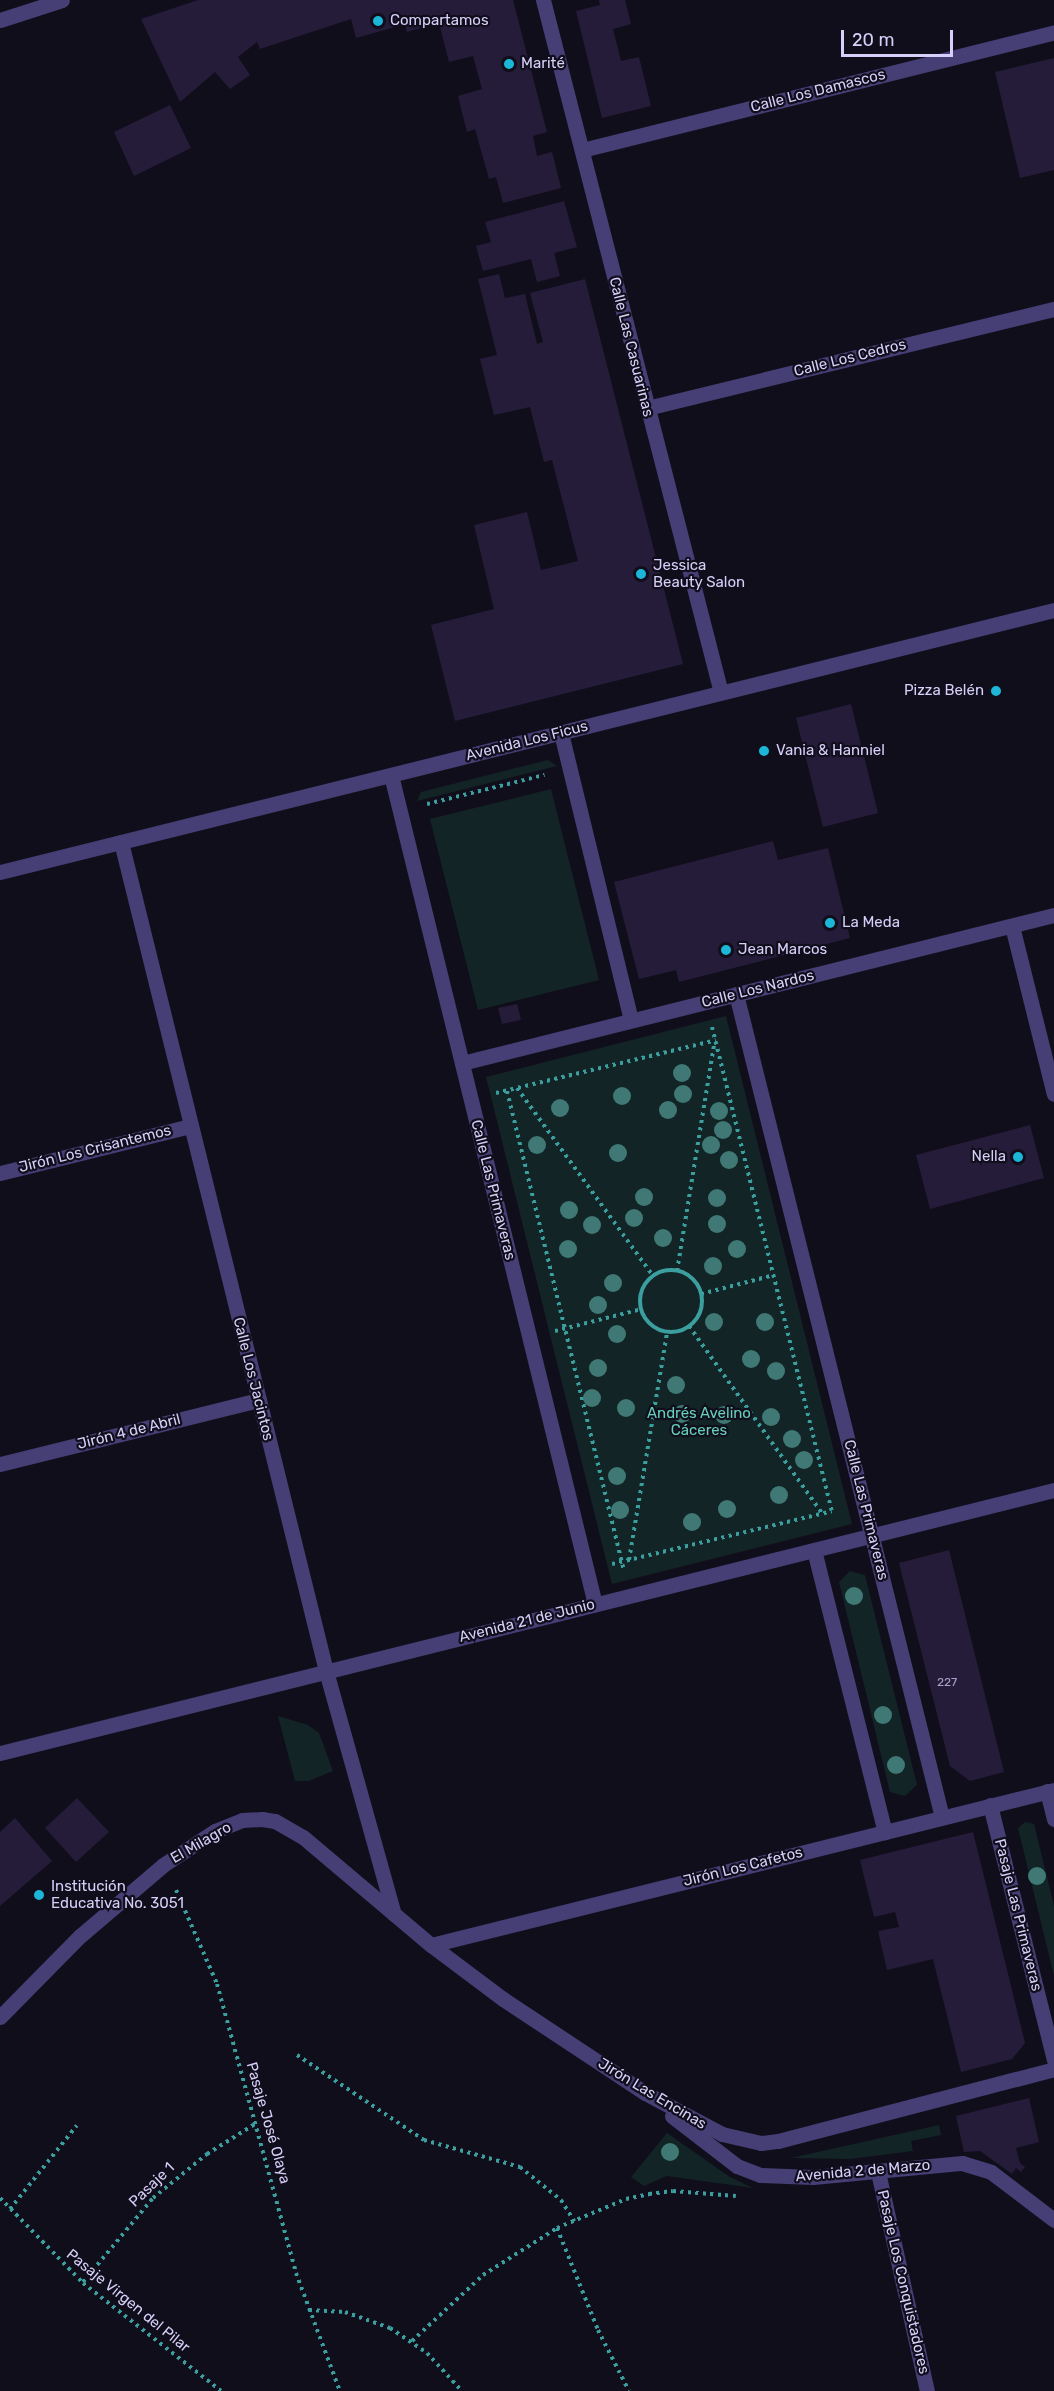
<!DOCTYPE html>
<meta charset="utf-8">
<style>
body{margin:0}
#map{position:relative;width:1054px;height:2391px;overflow:hidden;background:#110e1c;font-family:Rubik,sans-serif}
div>[style]{position:absolute}
.green>*{inset:0;background:#122425}
.building>*{inset:0;background:#251c3a}
.path>*{height:4px;margin-top:-2px;transform-origin:0;background:repeating-linear-gradient(90deg,#3b9fa0 0 3px,transparent 0 7.5px)}
.path>.ring{margin:-2px;padding:0;box-sizing:content-box;background:none;border:4px solid #3b9fa0;border-radius:50%}
.minor>*{height:15px;margin:-7.5px;padding:0 7.5px;transform-origin:7.5px;border-radius:7.5px;background:#453f75}
.trees>*{width:18px;height:18px;margin:-9px;border-radius:50%;background:#3f7874}
.dots>*{width:16px;height:16px;translate:-50% -50%;box-sizing:border-box;border:3px solid #110e1c;border-radius:50%}
span{translate:-50% -50%;white-space:nowrap;text-align:center;line-height:1.15;-webkit-text-stroke:4.5px #110e1c;paint-order:stroke}
.number-label{font-size:12px;color:#aaa2c9}
.number-label span{-webkit-text-stroke-width:0}
.poi-label{font-size:15px;color:#d7cff9}
.left{translate:0 -50%;text-align:left}
.right{translate:-100% -50%;text-align:right}
.street-label{font-size:15px;color:#d7cff9}
.park-label{font-size:15px;color:#65cfbc}
.scale{position:absolute;left:841px;top:30px;width:112px;height:27px;box-sizing:border-box;border:3px solid #d7cff9;border-top:0;padding-left:8px;font-size:18px;line-height:21px;white-space:nowrap;color:#d7cff9;-webkit-text-stroke:4px #110e1c;paint-order:stroke}
</style>
<div id="map">
<div class="green">
<i style="clip-path:polygon(548px 760px,557px 766px,417px 801px,421px 792px)"></i>
<i style="clip-path:polygon(551px 789px,599px 980px,478px 1010px,430px 819px)"></i>
<i style="clip-path:polygon(726px 1016px,852px 1524px,612px 1584px,486px 1077px)"></i>
<i style="clip-path:polygon(850px 1571px,865px 1575px,917px 1785px,905px 1796px,890px 1792px,839px 1582px)"></i>
<i style="clip-path:polygon(278px 1716px,308px 1725px,319px 1733px,333px 1771px,309px 1781px,295px 1781px)"></i>
<i style="clip-path:polygon(1025px 1822px,1034px 1824px,1054px 1906px,1054px 1976px,1018px 1828px)"></i>
<i style="clip-path:polygon(939px 2125px,941px 2135px,911px 2141px,913px 2151px,850px 2159px,791px 2158px)"></i>
<i style="clip-path:polygon(667px 2133px,730px 2177px,753px 2188px,667px 2176px,644px 2186px,631px 2177px)"></i>
</div>
<div class="building">
<i style="clip-path:polygon(198px 0,513px 0,547px 132px,533px 136px,537px 156px,552px 152px,561px 188px,503px 203px,496px 177px,489px 179px,475px 129px,467px 132px,458px 96px,482px 89px,473px 56px,449px 62px,439px 23px,407px 32px,405px 24px,356px 38px,351px 19px,260px 49px,257px 42px,238px 57px,250px 75px,230px 89px,215px 72px,180px 102px,141px 19px)"></i>
<i style="clip-path:polygon(599px 0,625px 0,631px 24px,613px 29px,621px 61px,639px 57px,651px 106px,602px 118px,576px 11px,600px 5px)"></i>
<i style="clip-path:polygon(1054px 58px,1054px 170px,1020px 178px,995px 72px)"></i>
<i style="clip-path:polygon(170px 105px,191px 148px,134px 176px,114px 132px)"></i>
<i style="clip-path:polygon(564px 201px,577px 247px,554px 253px,560px 276px,537px 282px,531px 259px,483px 271px,476px 246px,491px 242px,485px 222px)"></i>
<i style="clip-path:polygon(499px 274px,505px 298px,525px 294px,537px 344px,543px 342px,530px 293px,585px 279px,683px 664px,455px 721px,431px 625px,494px 609px,474px 525px,527px 512px,541px 570px,578px 561px,552px 460px,544px 462px,530px 407px,494px 415px,480px 359px,497px 355px,478px 279px)"></i>
<i style="clip-path:polygon(851px 704px,878px 813px,823px 827px,796px 718px)"></i>
<i style="clip-path:polygon(773px 841px,778px 860px,828px 848px,850px 938px,679px 982px,676px 970px,639px 979px,614px 882px)"></i>
<i style="clip-path:polygon(517px 1004px,521px 1020px,502px 1024px,498px 1008px)"></i>
<i style="clip-path:polygon(1030px 1125px,1044px 1178px,930px 1209px,916px 1155px)"></i>
<i style="clip-path:polygon(949px 1550px,1004px 1772px,970px 1781px,950px 1766px,899px 1563px)"></i>
<i style="clip-path:polygon(77px 1798px,109px 1832px,76px 1862px,45px 1828px)"></i>
<i style="clip-path:polygon(15px 1818px,52px 1861px,0 1906px,0 1832px)"></i>
<i style="clip-path:polygon(973px 1832px,1025px 2043px,1012px 2059px,961px 2072px,933px 1959px,887px 1970px,878px 1931px,899px 1927px,895px 1912px,874px 1917px,860px 1860px)"></i>
<i style="clip-path:polygon(1029px 2098px,1039px 2142px,1016px 2148px,1020px 2163px,1025px 2167px,1021px 2172px,1016px 2168px,1012px 2174px,980px 2151px,964px 2152px,956px 2116px)"></i>
</div>
<div class="path">
<i style="left:427px;top:804px;width:121px;rotate:-13.9deg"></i>
<i style="left:712px;top:1027px;width:499px;rotate:76.1deg"></i>
<i style="left:517px;top:1088px;width:232px;rotate:54.1deg"></i>
<i style="left:507px;top:1091px;width:494px;rotate:76.3deg"></i>
<i style="left:496px;top:1093px;width:226px;rotate:-13.5deg"></i>
<i class="ring" style="left:640px;top:1270px;width:58px;height:58px"></i>
<i style="left:677px;top:1271px;width:230px;rotate:-80.7deg"></i>
<i style="left:701px;top:1294px;width:75px;rotate:-14.6deg"></i>
<i style="left:689px;top:1326px;width:229px;rotate:54.6deg"></i>
<i style="left:555px;top:1331px;width:90px;rotate:-14.2deg"></i>
<i style="left:629px;top:1560px;width:231px;rotate:-80.5deg"></i>
<i style="left:612px;top:1564px;width:226px;rotate:-13.5deg"></i>
<i style="left:176px;top:1890px;width:103px;rotate:66.4deg"></i>
<i style="left:217px;top:1984px;width:300px;rotate:74.7deg"></i>
<i style="left:296px;top:2273px;width:126px;rotate:69.6deg"></i>
<i style="left:297px;top:2055px;width:153px;rotate:33.8deg"></i>
<i style="left:424px;top:2140px;width:100px;rotate:15.7deg"></i>
<i style="left:520px;top:2167px;width:53px;rotate:38.8deg"></i>
<i style="left:561px;top:2200px;width:25px;rotate:58deg"></i>
<i style="left:0;top:2198px;width:119px;rotate:45.7deg"></i>
<i style="left:83px;top:2283px;width:175px;rotate:38deg"></i>
<i style="left:10px;top:2209px;width:107px;rotate:-51.4deg"></i>
<i style="left:557px;top:2228px;width:110px;rotate:68.1deg"></i>
<i style="left:598px;top:2330px;width:68px;rotate:63.1deg"></i>
<i style="left:83px;top:2282px;width:109px;rotate:-50.2deg"></i>
<i style="left:153px;top:2198px;width:70px;rotate:-39.2deg"></i>
<i style="left:207px;top:2154px;width:57px;rotate:-32deg"></i>
<i style="left:309px;top:2310px;width:36px;rotate:3deg"></i>
<i style="left:345px;top:2312px;width:48px;rotate:19.6deg"></i>
<i style="left:390px;top:2328px;width:45px;rotate:34deg"></i>
<i style="left:427px;top:2353px;width:52px;rotate:47.4deg"></i>
<i style="left:412px;top:2341px;width:97px;rotate:-42.9deg"></i>
<i style="left:483px;top:2275px;width:88px;rotate:-32.4deg"></i>
<i style="left:557px;top:2228px;width:75px;rotate:-22.8deg"></i>
<i style="left:626px;top:2199px;width:24px;rotate:-12deg"></i>
<i style="left:649px;top:2194px;width:24px;rotate:-7deg"></i>
<i style="left:673px;top:2191px;width:63px;rotate:4.5deg"></i>
</div>
<div class="minor">
<i style="left:543px;top:0;width:715px;rotate:75.59deg"></i>
<i style="left:0;top:20px;width:65px;rotate:-17.9deg"></i>
<i style="left:582px;top:150px;width:487px;rotate:-14deg"></i>
<i style="left:647px;top:408px;width:419px;rotate:-13.7deg"></i>
<i style="left:561px;top:733px;width:295px;rotate:76.3deg"></i>
<i style="left:391px;top:775px;width:854px;rotate:76.18deg"></i>
<i style="left:121px;top:842px;width:854px;rotate:76.11deg"></i>
<i style="left:326px;top:1671px;width:252px;rotate:74.4deg"></i>
<i style="left:0;top:872px;width:1086px;rotate:-13.96deg"></i>
<i style="left:1012px;top:926px;width:173px;rotate:76deg"></i>
<i style="left:736px;top:994px;width:848px;rotate:75.95deg"></i>
<i style="left:462px;top:1063px;width:610px;rotate:-14.04deg"></i>
<i style="left:0;top:1173px;width:196px;rotate:-13.9deg"></i>
<i style="left:0;top:1464px;width:267px;rotate:-13.9deg"></i>
<i style="left:814px;top:1550px;width:291px;rotate:75.9deg"></i>
<i style="left:0;top:1753px;width:1086px;rotate:-14.01deg"></i>
<i style="left:1047px;top:1791px;width:29px;rotate:76deg"></i>
<i style="left:990px;top:1805px;width:263px;rotate:75.9deg"></i>
<i style="left:431px;top:1945px;width:642px;rotate:-13.97deg"></i>
<i style="left:0;top:2017px;width:114px;rotate:-45.4deg"></i>
<i style="left:80px;top:1936px;width:109px;rotate:-40.5deg"></i>
<i style="left:163px;top:1865px;width:62px;rotate:-33.2deg"></i>
<i style="left:215px;top:1831px;width:29px;rotate:-22deg"></i>
<i style="left:242px;top:1820px;width:20px;rotate:-3deg"></i>
<i style="left:262px;top:1819px;width:13px;rotate:9deg"></i>
<i style="left:275px;top:1821px;width:32px;rotate:30deg"></i>
<i style="left:303px;top:1837px;width:167px;rotate:40.2deg"></i>
<i style="left:431px;top:1945px;width:90px;rotate:36.9deg"></i>
<i style="left:503px;top:1999px;width:170px;rotate:33.5deg"></i>
<i style="left:645px;top:2093px;width:87px;rotate:28deg"></i>
<i style="left:722px;top:2134px;width:40px;rotate:13deg"></i>
<i style="left:761px;top:2143px;width:17px;rotate:-7deg"></i>
<i style="left:778px;top:2141px;width:285px;rotate:-14.6deg"></i>
<i style="left:672px;top:2116px;width:82px;rotate:37.6deg"></i>
<i style="left:737px;top:2166px;width:25px;rotate:21deg"></i>
<i style="left:760px;top:2175px;width:53px;rotate:2.2deg"></i>
<i style="left:813px;top:2177px;width:150px;rotate:-5.4deg"></i>
<i style="left:962px;top:2163px;width:30px;rotate:17deg"></i>
<i style="left:991px;top:2172px;width:79px;rotate:37.3deg"></i>
<i style="left:878px;top:2172px;width:224px;rotate:77.4deg"></i>
</div>
<div class="trees">
<i style="left:682px;top:1073px"></i>
<i style="left:683px;top:1094px"></i>
<i style="left:622px;top:1096px"></i>
<i style="left:560px;top:1108px"></i>
<i style="left:668px;top:1110px"></i>
<i style="left:719px;top:1111px"></i>
<i style="left:723px;top:1130px"></i>
<i style="left:537px;top:1145px"></i>
<i style="left:711px;top:1145px"></i>
<i style="left:618px;top:1153px"></i>
<i style="left:729px;top:1160px"></i>
<i style="left:644px;top:1197px"></i>
<i style="left:717px;top:1198px"></i>
<i style="left:569px;top:1210px"></i>
<i style="left:634px;top:1218px"></i>
<i style="left:717px;top:1224px"></i>
<i style="left:592px;top:1225px"></i>
<i style="left:663px;top:1238px"></i>
<i style="left:568px;top:1249px"></i>
<i style="left:737px;top:1249px"></i>
<i style="left:713px;top:1266px"></i>
<i style="left:613px;top:1283px"></i>
<i style="left:598px;top:1305px"></i>
<i style="left:714px;top:1322px"></i>
<i style="left:765px;top:1322px"></i>
<i style="left:617px;top:1334px"></i>
<i style="left:751px;top:1359px"></i>
<i style="left:598px;top:1368px"></i>
<i style="left:776px;top:1371px"></i>
<i style="left:676px;top:1385px"></i>
<i style="left:592px;top:1398px"></i>
<i style="left:626px;top:1408px"></i>
<i style="left:682px;top:1414px"></i>
<i style="left:724px;top:1415px"></i>
<i style="left:771px;top:1417px"></i>
<i style="left:792px;top:1439px"></i>
<i style="left:804px;top:1460px"></i>
<i style="left:617px;top:1476px"></i>
<i style="left:779px;top:1495px"></i>
<i style="left:727px;top:1509px"></i>
<i style="left:620px;top:1510px"></i>
<i style="left:692px;top:1522px"></i>
<i style="left:854px;top:1596px"></i>
<i style="left:883px;top:1715px"></i>
<i style="left:896px;top:1765px"></i>
<i style="left:1037px;top:1876px"></i>
<i style="left:670px;top:2152px"></i>
</div>
<div class="dots">
<i style="left:378px;top:21px;background:#1cb7d8"></i>
<i style="left:509px;top:64px;background:#1cb7d8"></i>
<i style="left:641px;top:574px;background:#1cb7d8"></i>
<i style="left:996px;top:691px;background:#1cb7d8"></i>
<i style="left:764px;top:751px;background:#1cb7d8"></i>
<i style="left:830px;top:923px;background:#1cb7d8"></i>
<i style="left:726px;top:950px;background:#1cb7d8"></i>
<i style="left:1018px;top:1157px;background:#1cb7d8"></i>
<i style="left:39px;top:1895px;background:#1cb7d8"></i>
</div>
<div class="number-label">
<span style="left:947px;top:1683px">227</span>
</div>
<div class="poi-label">
<span class="left" style="left:390px;top:21px">Compartamos</span>
<span class="left" style="left:521px;top:64px">Marité</span>
<span class="left" style="left:653px;top:574px">Jessica<br>Beauty Salon</span>
<span class="right" style="left:984px;top:691px">Pizza Belén</span>
<span class="left" style="left:776px;top:751px">Vania &amp; Hanniel</span>
<span class="left" style="left:842px;top:923px">La Meda</span>
<span class="left" style="left:738px;top:950px">Jean Marcos</span>
<span class="right" style="left:1006px;top:1157px">Nella</span>
<span class="left" style="left:51px;top:1895px">Institución<br>Educativa No. 3051</span>
</div>
<div class="street-label">
<span style="left:818px;top:91px;rotate:-14deg">Calle Los Damascos</span>
<span style="left:631px;top:347px;rotate:76deg">Calle Las Casuarinas</span>
<span style="left:850px;top:358px;rotate:-14deg">Calle Los Cedros</span>
<span style="left:527px;top:741px;rotate:-14deg">Avenida Los Ficus</span>
<span style="left:758px;top:989px;rotate:-14deg">Calle Los Nardos</span>
<span style="left:95px;top:1149px;rotate:-14deg">Jirón Los Crisantemos</span>
<span style="left:493px;top:1190px;rotate:76deg">Calle Las Primaveras</span>
<span style="left:253px;top:1379px;rotate:76deg">Calle Los Jacintos</span>
<span style="left:129px;top:1432px;rotate:-14deg">Jirón 4 de Abril</span>
<span style="left:866px;top:1510px;rotate:76deg">Calle Las Primaveras</span>
<span style="left:527px;top:1621px;rotate:-14deg">Avenida 21 de Junio</span>
<span style="left:201px;top:1843px;rotate:-30deg">El Milagro</span>
<span style="left:743px;top:1867px;rotate:-14deg">Jirón Los Cafetos</span>
<span style="left:1018px;top:1915px;rotate:76deg">Pasaje Las Primaveras</span>
<span style="left:652px;top:2094px;rotate:31deg">Jirón Las Encinas</span>
<span style="left:268px;top:2123px;rotate:74deg">Pasaje José Olaya</span>
<span style="left:863px;top:2171px;rotate:-5deg">Avenida 2 de Marzo</span>
<span style="left:152px;top:2185px;rotate:-44deg">Pasaje 1</span>
<span style="left:903px;top:2282px;rotate:77deg">Pasaje Los Conquistadores</span>
<span style="left:128px;top:2301px;rotate:39deg">Pasaje Virgen del Pilar</span>
</div>
<div class="park-label">
<span style="left:699px;top:1422px">Andrés Avelino<br>Cáceres</span>
</div>
<div class="scale">20 m</div>
</div>
